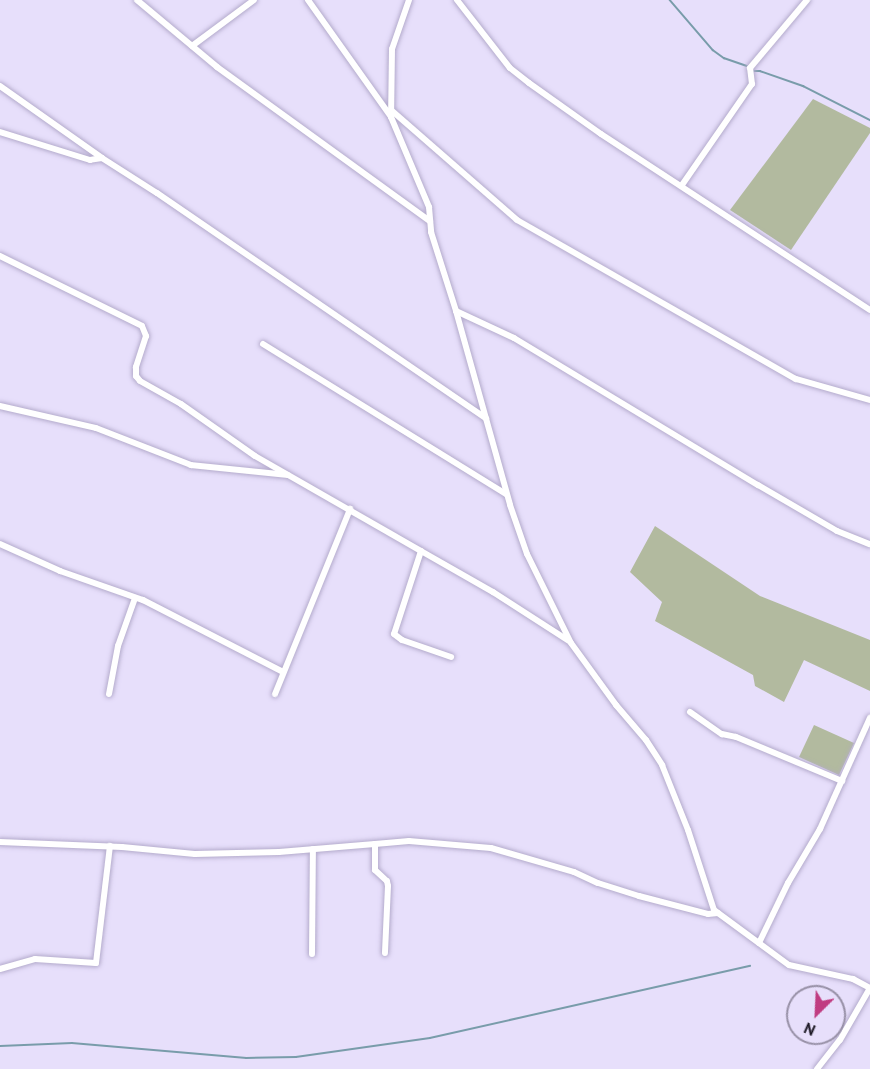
<!DOCTYPE html>
<style>
body{margin:0}
#map{position:relative;width:870px;height:1069px;overflow:hidden;background:#e7dffb;font-family:"PT Sans",sans-serif}
div>[style]{position:absolute}
.green>*{inset:0;background:#b2ba9f}
.stream>*{height:1.5px;margin:-0.75px;padding:0 0.75px;transform-origin:0.75px;border-radius:0.75px;background:#799caa}
.roads{filter:drop-shadow(0 0 2px #b4abcc) drop-shadow(0 0 2px #b4abcc)}
.minor>*{height:6px;margin:-3px;padding:0 3px;transform-origin:3px;border-radius:3px;background:#fff}
span{translate:-50% -50%;white-space:nowrap;text-align:center;line-height:1.15;-webkit-text-stroke:6px #e7dffb;paint-order:stroke}
.north{position:absolute;left:786px;top:985px;width:60px;height:60px;box-sizing:border-box;background:#e7dffb;border:2px solid #9790a6;border-radius:50%;rotate:204deg;font-size:16px;font-weight:700;line-height:24px;text-align:center;color:#1e1a26}
.north::after{content:'';display:block;margin:auto;width:21px;height:27px;background:#c03c81;clip-path:polygon(50% 0,100% 100%,50% 72%,0 100%)}
</style>
<div id="map">
<div class="green">
<i style="clip-path:polygon(813px 99px,870px 128px,870px 133px,791px 250px,730px 210px)"></i>
<i style="clip-path:polygon(655px 526px,760px 596px,870px 640px,870px 691px,804px 660px,784px 702px,755px 686px,753px 675px,655px 621px,662px 602px,630px 572px)"></i>
<i style="clip-path:polygon(814px 725px,854px 743px,839px 775px,799px 757px)"></i>
</div>
<div class="stream">
<i style="left:670px;top:0;width:66px;rotate:49.3deg"></i>
<i style="left:713px;top:50px;width:14px;rotate:36deg"></i>
<i style="left:724px;top:58px;width:24px;rotate:19deg"></i>
<i style="left:752px;top:71px;width:8px"></i>
<i style="left:760px;top:71px;width:46px;rotate:19.2deg"></i>
<i style="left:803px;top:86px;width:75px;rotate:26.9deg"></i>
<i style="left:0;top:1046px;width:72px;rotate:-2.4deg"></i>
<i style="left:72px;top:1043px;width:175px;rotate:4.9deg"></i>
<i style="left:246px;top:1058px;width:50px;rotate:-1.1deg"></i>
<i style="left:296px;top:1057px;width:135px;rotate:-8.1deg"></i>
<i style="left:430px;top:1038px;width:328px;rotate:-12.7deg"></i>
</div>
<div class="roads">
<div class="minor">
<i style="left:137px;top:0;width:104px;rotate:39.9deg"></i>
<i style="left:217px;top:67px;width:263px;rotate:35.9deg"></i>
<i style="left:308px;top:0;width:143px;rotate:54.6deg"></i>
<i style="left:409px;top:0;width:52px;rotate:109.1deg"></i>
<i style="left:392px;top:49px;width:68px;rotate:90.8deg"></i>
<i style="left:391px;top:117px;width:98px;rotate:67.1deg"></i>
<i style="left:429px;top:207px;width:25px;rotate:85deg"></i>
<i style="left:431px;top:232px;width:83px;rotate:72.4deg"></i>
<i style="left:456px;top:311px;width:201px;rotate:74.4deg"></i>
<i style="left:510px;top:505px;width:52px;rotate:70.9deg"></i>
<i style="left:527px;top:554px;width:99px;rotate:63.7deg"></i>
<i style="left:571px;top:643px;width:77px;rotate:54deg"></i>
<i style="left:616px;top:705px;width:46px;rotate:49.4deg"></i>
<i style="left:646px;top:740px;width:30px;rotate:57deg"></i>
<i style="left:662px;top:765px;width:70px;rotate:68.2deg"></i>
<i style="left:688px;top:830px;width:84px;rotate:72deg"></i>
<i style="left:714px;top:910px;width:93px;rotate:36.3deg"></i>
<i style="left:789px;top:965px;width:66px;rotate:12.3deg"></i>
<i style="left:853px;top:979px;width:19px;rotate:28deg"></i>
<i style="left:457px;top:0;width:86px;rotate:52.1deg"></i>
<i style="left:510px;top:68px;width:24px;rotate:38deg"></i>
<i style="left:529px;top:83px;width:88px;rotate:35.3deg"></i>
<i style="left:601px;top:134px;width:321px;rotate:33.2deg"></i>
<i style="left:192px;top:46px;width:77px;rotate:-36.6deg"></i>
<i style="left:0;top:86px;width:125px;rotate:35.2deg"></i>
<i style="left:102px;top:158px;width:12px;rotate:171deg"></i>
<i style="left:90px;top:160px;width:94px;rotate:-162.7deg"></i>
<i style="left:391px;top:110px;width:167px;rotate:41.1deg"></i>
<i style="left:517px;top:220px;width:321px;rotate:29.7deg"></i>
<i style="left:796px;top:379px;width:77px;rotate:15.8deg"></i>
<i style="left:102px;top:158px;width:65px;rotate:32.5deg"></i>
<i style="left:157px;top:193px;width:399px;rotate:34.4deg"></i>
<i style="left:682px;top:185px;width:123px;rotate:-55.3deg"></i>
<i style="left:752px;top:84px;width:16px;rotate:-97deg"></i>
<i style="left:750px;top:68px;width:89px;rotate:-50deg"></i>
<i style="left:0;top:256px;width:158px;rotate:26.2deg"></i>
<i style="left:142px;top:326px;width:11px;rotate:68deg"></i>
<i style="left:146px;top:336px;width:33px;rotate:108deg"></i>
<i style="left:136px;top:367px;width:9px;rotate:90deg"></i>
<i style="left:136px;top:376px;width:6px;rotate:51deg"></i>
<i style="left:140px;top:381px;width:47px;rotate:29.3deg"></i>
<i style="left:181px;top:404px;width:90px;rotate:35.1deg"></i>
<i style="left:255px;top:456px;width:191px;rotate:29.8deg"></i>
<i style="left:421px;top:551px;width:87px;rotate:108deg"></i>
<i style="left:394px;top:634px;width:10px;rotate:37deg"></i>
<i style="left:402px;top:640px;width:52px;rotate:19.1deg"></i>
<i style="left:456px;top:311px;width:64px;rotate:25deg"></i>
<i style="left:514px;top:338px;width:285px;rotate:31.1deg"></i>
<i style="left:758px;top:485px;width:91px;rotate:30.2deg"></i>
<i style="left:837px;top:531px;width:35px;rotate:22deg"></i>
<i style="left:263px;top:344px;width:286px;rotate:31.7deg"></i>
<i style="left:0;top:406px;width:98px;rotate:12.9deg"></i>
<i style="left:96px;top:428px;width:102px;rotate:21.3deg"></i>
<i style="left:191px;top:465px;width:97px;rotate:5.9deg"></i>
<i style="left:0;top:544px;width:66px;rotate:24.2deg"></i>
<i style="left:60px;top:571px;width:88px;rotate:19.3deg"></i>
<i style="left:143px;top:600px;width:157px;rotate:27.2deg"></i>
<i style="left:421px;top:551px;width:83px;rotate:29.7deg"></i>
<i style="left:493px;top:592px;width:90px;rotate:32.8deg"></i>
<i style="left:109px;top:694px;width:49px;rotate:-79.4deg"></i>
<i style="left:118px;top:646px;width:51px;rotate:-70.5deg"></i>
<i style="left:275px;top:694px;width:200px;rotate:-67.9deg"></i>
<i style="left:690px;top:712px;width:39px;rotate:35deg"></i>
<i style="left:722px;top:734px;width:14px;rotate:12deg"></i>
<i style="left:736px;top:737px;width:115px;rotate:22.5deg"></i>
<i style="left:0;top:842px;width:122px;rotate:2.3deg"></i>
<i style="left:122px;top:847px;width:73px;rotate:5.5deg"></i>
<i style="left:195px;top:854px;width:84px;rotate:-1.4deg"></i>
<i style="left:279px;top:852px;width:96px;rotate:-4.8deg"></i>
<i style="left:375px;top:844px;width:26px;rotate:90deg"></i>
<i style="left:375px;top:870px;width:16px;rotate:43deg"></i>
<i style="left:387px;top:881px;width:5px;rotate:79deg"></i>
<i style="left:388px;top:886px;width:67px;rotate:92.6deg"></i>
<i style="left:375px;top:844px;width:34px;rotate:-5deg"></i>
<i style="left:409px;top:841px;width:82px;rotate:4.9deg"></i>
<i style="left:491px;top:848px;width:86px;rotate:16.1deg"></i>
<i style="left:574px;top:872px;width:26px;rotate:25deg"></i>
<i style="left:598px;top:883px;width:43px;rotate:17.6deg"></i>
<i style="left:639px;top:896px;width:71px;rotate:14.6deg"></i>
<i style="left:708px;top:914px;width:10px;rotate:-6deg"></i>
<i style="left:759px;top:943px;width:67px;rotate:-64.2deg"></i>
<i style="left:788px;top:883px;width:63px;rotate:-59.3deg"></i>
<i style="left:820px;top:829px;width:122px;rotate:-65.8deg"></i>
<i style="left:312px;top:954px;width:105px;rotate:-89.5deg"></i>
<i style="left:0;top:969px;width:36px;rotate:-16deg"></i>
<i style="left:35px;top:959px;width:61px;rotate:3.8deg"></i>
<i style="left:96px;top:963px;width:118px;rotate:-83.2deg"></i>
<i style="left:817px;top:1069px;width:37px;rotate:-52deg"></i>
<i style="left:840px;top:1040px;width:60px;rotate:-60deg"></i>
</div>
</div>
<div class="north">N</div>
</div>
